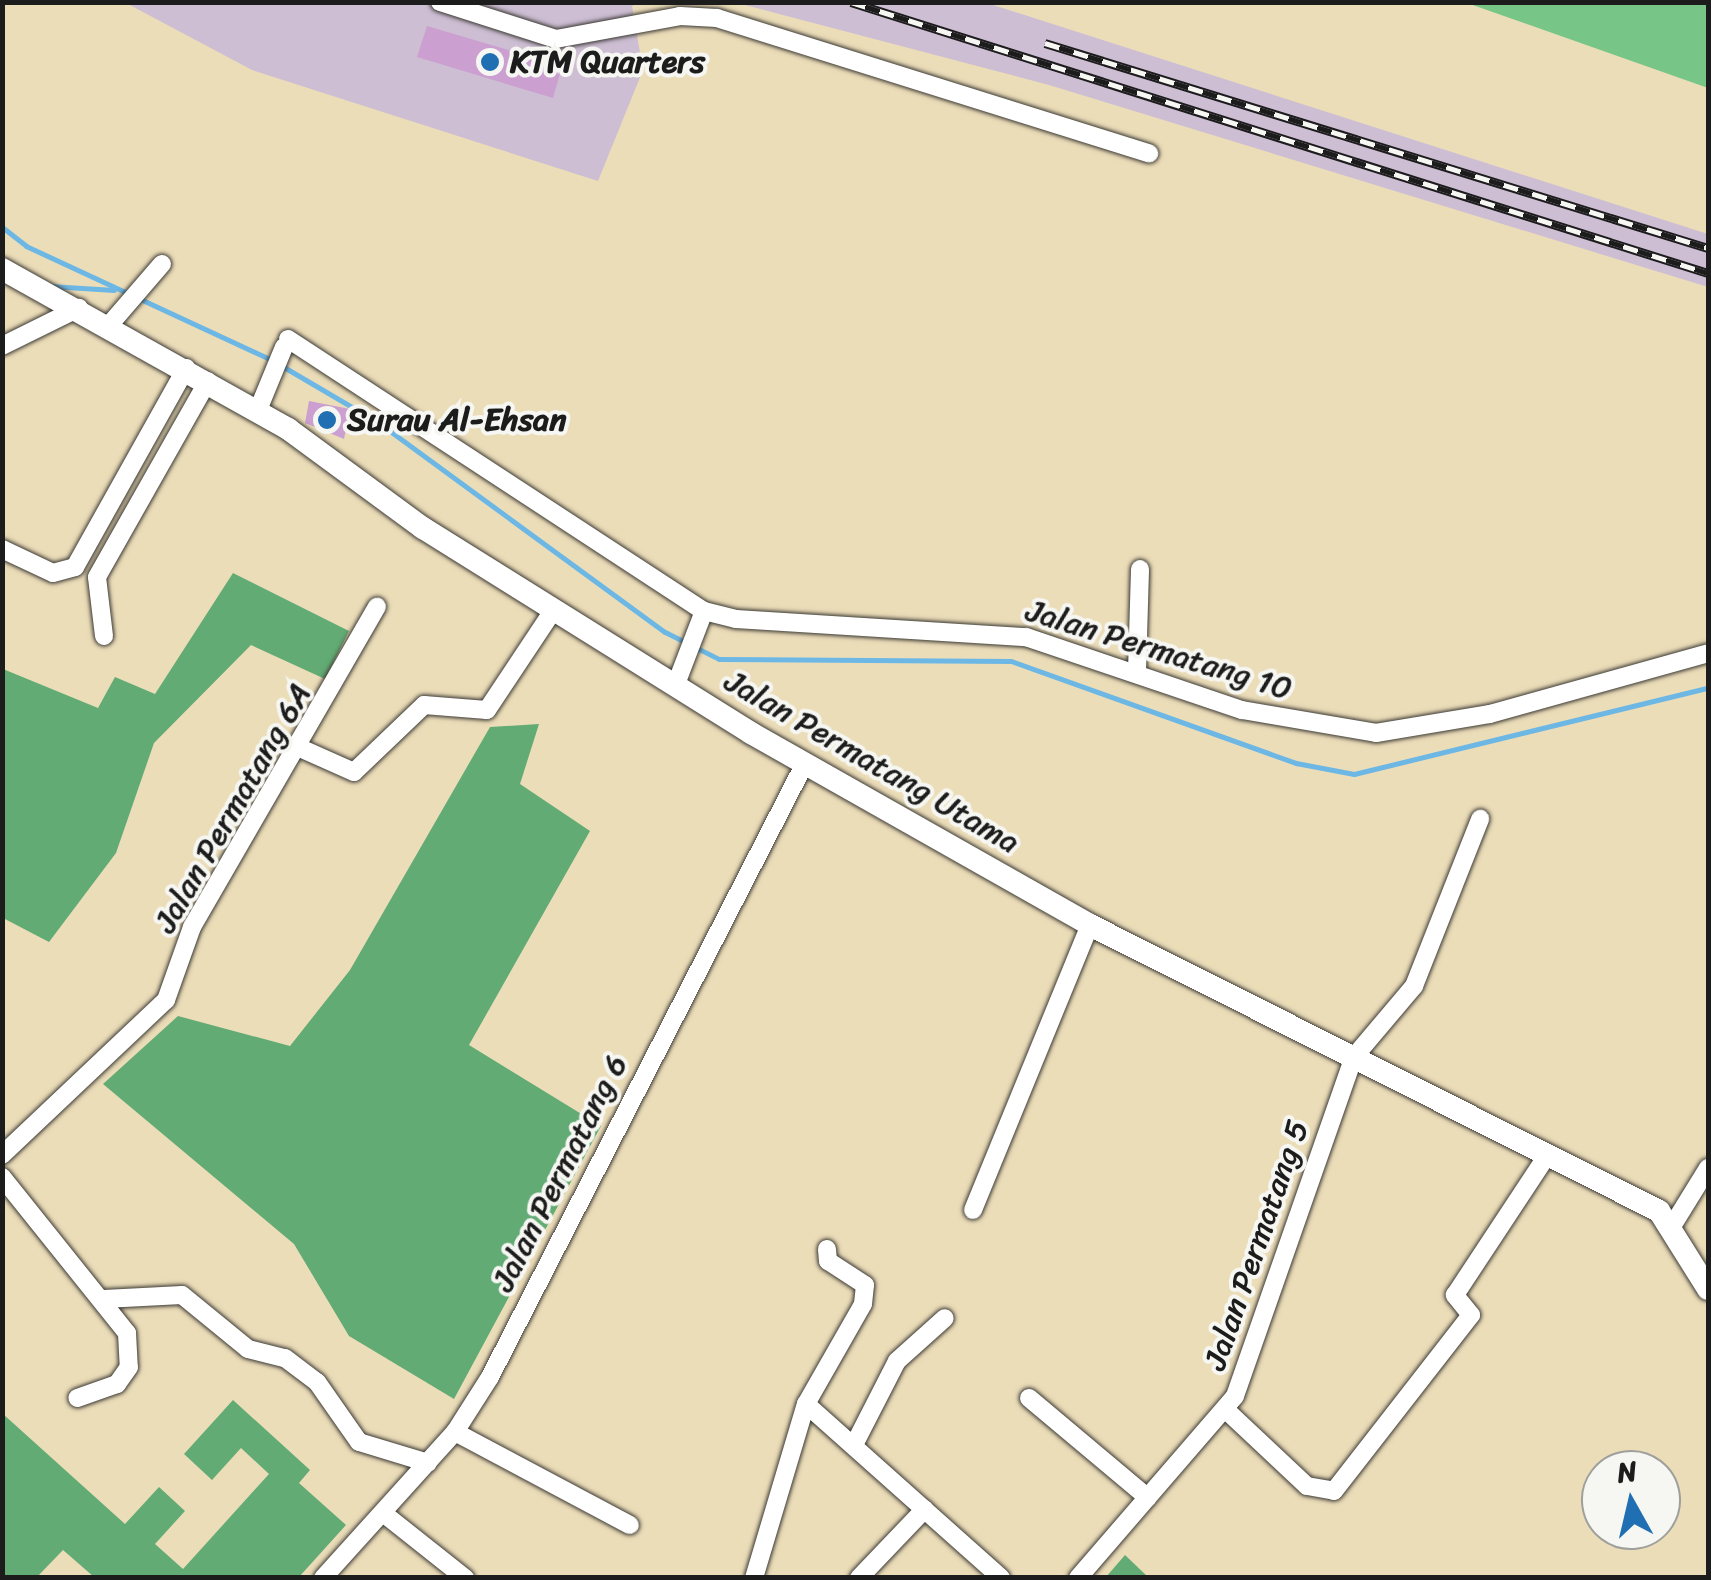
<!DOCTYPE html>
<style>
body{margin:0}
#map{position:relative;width:1711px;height:1580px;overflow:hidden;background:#ecddb9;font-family:Sriracha,sans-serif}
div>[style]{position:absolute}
.industrial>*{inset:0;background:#cdbed3}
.green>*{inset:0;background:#78c687}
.forest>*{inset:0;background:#62ab74}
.stream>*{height:5px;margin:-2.5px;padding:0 2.5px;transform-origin:2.5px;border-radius:2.5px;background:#6db7e5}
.building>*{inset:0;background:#cb9fd0}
.roads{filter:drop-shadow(0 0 2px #3b3934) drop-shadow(0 0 2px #3b3934)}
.minor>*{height:18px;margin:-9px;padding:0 9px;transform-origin:9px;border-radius:9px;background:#fff}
.tertiary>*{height:22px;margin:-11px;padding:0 11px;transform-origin:11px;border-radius:11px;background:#fff}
.rail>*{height:9px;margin-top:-4.5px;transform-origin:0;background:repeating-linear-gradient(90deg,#f6f6f2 0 15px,#1c1c1c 0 30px);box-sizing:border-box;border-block:2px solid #1c1c1c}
.dots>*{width:28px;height:28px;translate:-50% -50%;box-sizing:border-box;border:5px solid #f6f6f2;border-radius:50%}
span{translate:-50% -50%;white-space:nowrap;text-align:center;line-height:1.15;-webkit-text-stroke:8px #f6f6f2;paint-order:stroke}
.poi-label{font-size:32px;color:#1c1c1c;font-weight:700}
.left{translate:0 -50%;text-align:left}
.street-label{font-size:32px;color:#1c1c1c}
.frame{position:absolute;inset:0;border:5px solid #1c1c1c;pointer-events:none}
.north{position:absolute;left:1581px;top:1450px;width:100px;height:100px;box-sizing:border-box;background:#f6f6f2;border:2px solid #9f9f9c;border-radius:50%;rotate:352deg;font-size:28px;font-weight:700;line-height:40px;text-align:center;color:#1c1c1c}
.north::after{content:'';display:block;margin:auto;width:35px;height:45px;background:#1f6fb2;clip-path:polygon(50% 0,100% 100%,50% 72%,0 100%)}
</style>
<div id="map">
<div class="industrial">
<i style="clip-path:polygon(126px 3px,640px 3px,632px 6px,643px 70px,598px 181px,252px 70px)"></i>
<i style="clip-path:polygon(737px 3px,987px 3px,1708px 234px,1708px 287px,1049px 85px)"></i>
</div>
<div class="green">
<i style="clip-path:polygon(1467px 3px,1708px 3px,1708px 88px)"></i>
</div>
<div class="forest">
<i style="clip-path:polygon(233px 573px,349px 631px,325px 679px,251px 645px,154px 743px,116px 853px,49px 942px,3px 918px,3px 669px,98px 708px,115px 677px,155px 694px)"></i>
<i style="clip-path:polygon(539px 724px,520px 784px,590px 831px,469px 1045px,601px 1126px,454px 1399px,349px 1336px,294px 1244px,103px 1084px,178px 1016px,290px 1046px,350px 970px,490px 727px)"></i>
<i style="clip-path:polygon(233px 1400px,310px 1470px,299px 1483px,346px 1525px,299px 1577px,94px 1577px,63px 1550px,37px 1577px,3px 1577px,3px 1414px,125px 1524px,159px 1487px,185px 1511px,155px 1544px,183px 1569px,269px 1474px,241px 1448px,212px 1480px,184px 1454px)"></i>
<i style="clip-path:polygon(1125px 1555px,1148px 1577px,1106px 1577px)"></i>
</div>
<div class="stream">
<i style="left:2px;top:227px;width:31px;rotate:38deg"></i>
<i style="left:26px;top:246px;width:271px;rotate:24.9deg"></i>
<i style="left:50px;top:286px;width:64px;rotate:3.6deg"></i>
<i style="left:282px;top:366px;width:113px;rotate:30.4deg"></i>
<i style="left:379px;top:423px;width:354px;rotate:36.2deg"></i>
<i style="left:665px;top:632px;width:60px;rotate:26.6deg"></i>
<i style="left:719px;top:659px;width:292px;rotate:0.4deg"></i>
<i style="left:1011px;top:661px;width:303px;rotate:19.7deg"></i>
<i style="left:1296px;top:763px;width:59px;rotate:10.7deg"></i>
<i style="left:1354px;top:774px;width:364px;rotate:-13.7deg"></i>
</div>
<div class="building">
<i style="clip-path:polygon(427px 26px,562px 66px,553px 98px,417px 57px)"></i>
<i style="clip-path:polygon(309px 401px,350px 409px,344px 439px,305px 423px)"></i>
</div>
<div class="roads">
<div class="minor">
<i style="left:440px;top:2px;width:122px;rotate:17.7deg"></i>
<i style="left:556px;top:39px;width:126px;rotate:-10.5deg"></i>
<i style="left:680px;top:16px;width:37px;rotate:3deg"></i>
<i style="left:717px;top:18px;width:453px;rotate:17.4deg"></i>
<i style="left:111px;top:323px;width:78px;rotate:-49.2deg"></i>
<i style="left:288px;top:339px;width:497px;rotate:33.2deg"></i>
<i style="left:704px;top:611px;width:33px;rotate:14deg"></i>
<i style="left:736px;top:619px;width:291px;rotate:3.6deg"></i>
<i style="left:1026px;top:637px;width:228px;rotate:18.7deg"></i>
<i style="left:1242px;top:710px;width:136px;rotate:9.7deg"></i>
<i style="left:1376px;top:733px;width:116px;rotate:-9.5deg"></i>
<i style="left:1490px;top:714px;width:226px;rotate:-15.6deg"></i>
<i style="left:2px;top:346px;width:86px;rotate:-26.3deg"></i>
<i style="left:258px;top:410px;width:68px;rotate:-67.6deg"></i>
<i style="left:2px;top:549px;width:56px;rotate:25.2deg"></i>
<i style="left:53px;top:573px;width:23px;rotate:-15deg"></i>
<i style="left:75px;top:567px;width:228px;rotate:-60.8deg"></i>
<i style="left:104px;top:636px;width:59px;rotate:-96.8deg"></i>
<i style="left:97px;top:577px;width:225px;rotate:-60.5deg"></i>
<i style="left:1137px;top:671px;width:102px;rotate:-88.3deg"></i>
<i style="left:676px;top:684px;width:78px;rotate:-69deg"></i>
<i style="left:300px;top:748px;width:59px;rotate:24deg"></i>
<i style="left:354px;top:772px;width:97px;rotate:-43.7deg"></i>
<i style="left:424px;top:705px;width:63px;rotate:4.5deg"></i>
<i style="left:487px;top:710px;width:121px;rotate:-56.4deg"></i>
<i style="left:2px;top:1155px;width:226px;rotate:-43.4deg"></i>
<i style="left:166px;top:1000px;width:77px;rotate:-70.4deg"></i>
<i style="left:192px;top:927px;width:370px;rotate:-60deg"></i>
<i style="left:2px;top:1177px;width:200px;rotate:51.3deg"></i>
<i style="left:127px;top:1333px;width:34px;rotate:87deg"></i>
<i style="left:129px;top:1367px;width:21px;rotate:125deg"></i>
<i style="left:117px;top:1384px;width:42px;rotate:160.7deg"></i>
<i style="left:973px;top:1210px;width:308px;rotate:-67.7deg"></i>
<i style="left:1674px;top:1223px;width:65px;rotate:-58.3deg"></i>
<i style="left:104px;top:1299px;width:78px;rotate:-2.9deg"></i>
<i style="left:182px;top:1295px;width:85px;rotate:39.3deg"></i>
<i style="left:248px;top:1349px;width:38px;rotate:14deg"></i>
<i style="left:285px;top:1358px;width:40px;rotate:37deg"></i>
<i style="left:317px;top:1382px;width:73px;rotate:55deg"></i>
<i style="left:359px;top:1442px;width:72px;rotate:16.9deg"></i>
<i style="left:1029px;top:1398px;width:155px;rotate:40deg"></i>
<i style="left:806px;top:1404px;width:261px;rotate:41.7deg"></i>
<i style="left:1226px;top:1410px;width:111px;rotate:43.2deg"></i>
<i style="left:1307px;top:1486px;width:27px;rotate:10deg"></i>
<i style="left:1334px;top:1491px;width:223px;rotate:-52.1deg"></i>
<i style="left:1471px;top:1315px;width:26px;rotate:-129deg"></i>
<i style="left:1455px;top:1295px;width:165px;rotate:-56.6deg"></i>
<i style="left:455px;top:1432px;width:198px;rotate:28deg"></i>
<i style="left:855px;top:1443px;width:92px;rotate:-62.9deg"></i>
<i style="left:897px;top:1361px;width:64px;rotate:-41.9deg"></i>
<i style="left:383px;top:1513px;width:105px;rotate:38.4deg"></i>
<i style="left:323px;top:1578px;width:197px;rotate:-47.9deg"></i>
<i style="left:455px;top:1432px;width:65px;rotate:-57.5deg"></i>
<i style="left:490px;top:1377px;width:690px;rotate:-62.84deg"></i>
<i style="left:754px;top:1578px;width:182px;rotate:-73.4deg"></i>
<i style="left:806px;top:1404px;width:115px;rotate:-60.3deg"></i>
<i style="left:863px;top:1304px;width:19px;rotate:-84deg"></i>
<i style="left:865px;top:1285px;width:44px;rotate:-147deg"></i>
<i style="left:828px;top:1261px;width:12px;rotate:-95deg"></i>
<i style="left:859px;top:1578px;width:95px;rotate:-46.3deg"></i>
<i style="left:1078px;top:1578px;width:240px;rotate:-49.2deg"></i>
<i style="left:1235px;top:1396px;width:359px;rotate:-70.7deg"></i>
<i style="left:1354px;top:1057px;width:93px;rotate:-49.8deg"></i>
<i style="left:1414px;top:986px;width:180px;rotate:-68.4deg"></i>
</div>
<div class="tertiary">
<i style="left:2px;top:269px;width:328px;rotate:29.2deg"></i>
<i style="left:288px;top:429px;width:167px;rotate:36.3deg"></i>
<i style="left:423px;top:528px;width:387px;rotate:32deg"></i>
<i style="left:751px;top:733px;width:390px;rotate:29.5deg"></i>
<i style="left:1090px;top:925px;width:637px;rotate:26.69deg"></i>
<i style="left:1659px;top:1211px;width:92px;rotate:57.9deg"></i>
</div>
</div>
<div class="rail">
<i style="left:851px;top:2px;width:899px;rotate:17.55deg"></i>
<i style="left:1045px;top:43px;width:694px;rotate:17.18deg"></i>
</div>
<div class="dots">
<i style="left:490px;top:62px;background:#1f6fb2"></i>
<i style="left:327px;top:420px;background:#1f6fb2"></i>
</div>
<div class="poi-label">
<span class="left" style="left:510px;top:62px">KTM Quarters</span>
<span class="left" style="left:347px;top:420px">Surau Al-Ehsan</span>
</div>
<div class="street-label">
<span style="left:1159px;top:650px;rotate:17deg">Jalan Permatang 10</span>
<span style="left:872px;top:762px;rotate:30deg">Jalan Permatang Utama</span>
<span style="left:233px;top:808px;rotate:-60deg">Jalan Permatang 6A</span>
<span style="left:560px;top:1173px;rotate:-63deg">Jalan Permatang 6</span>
<span style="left:1257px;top:1245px;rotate:-71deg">Jalan Permatang 5</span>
</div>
<div class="frame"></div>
<div class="north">N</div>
</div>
